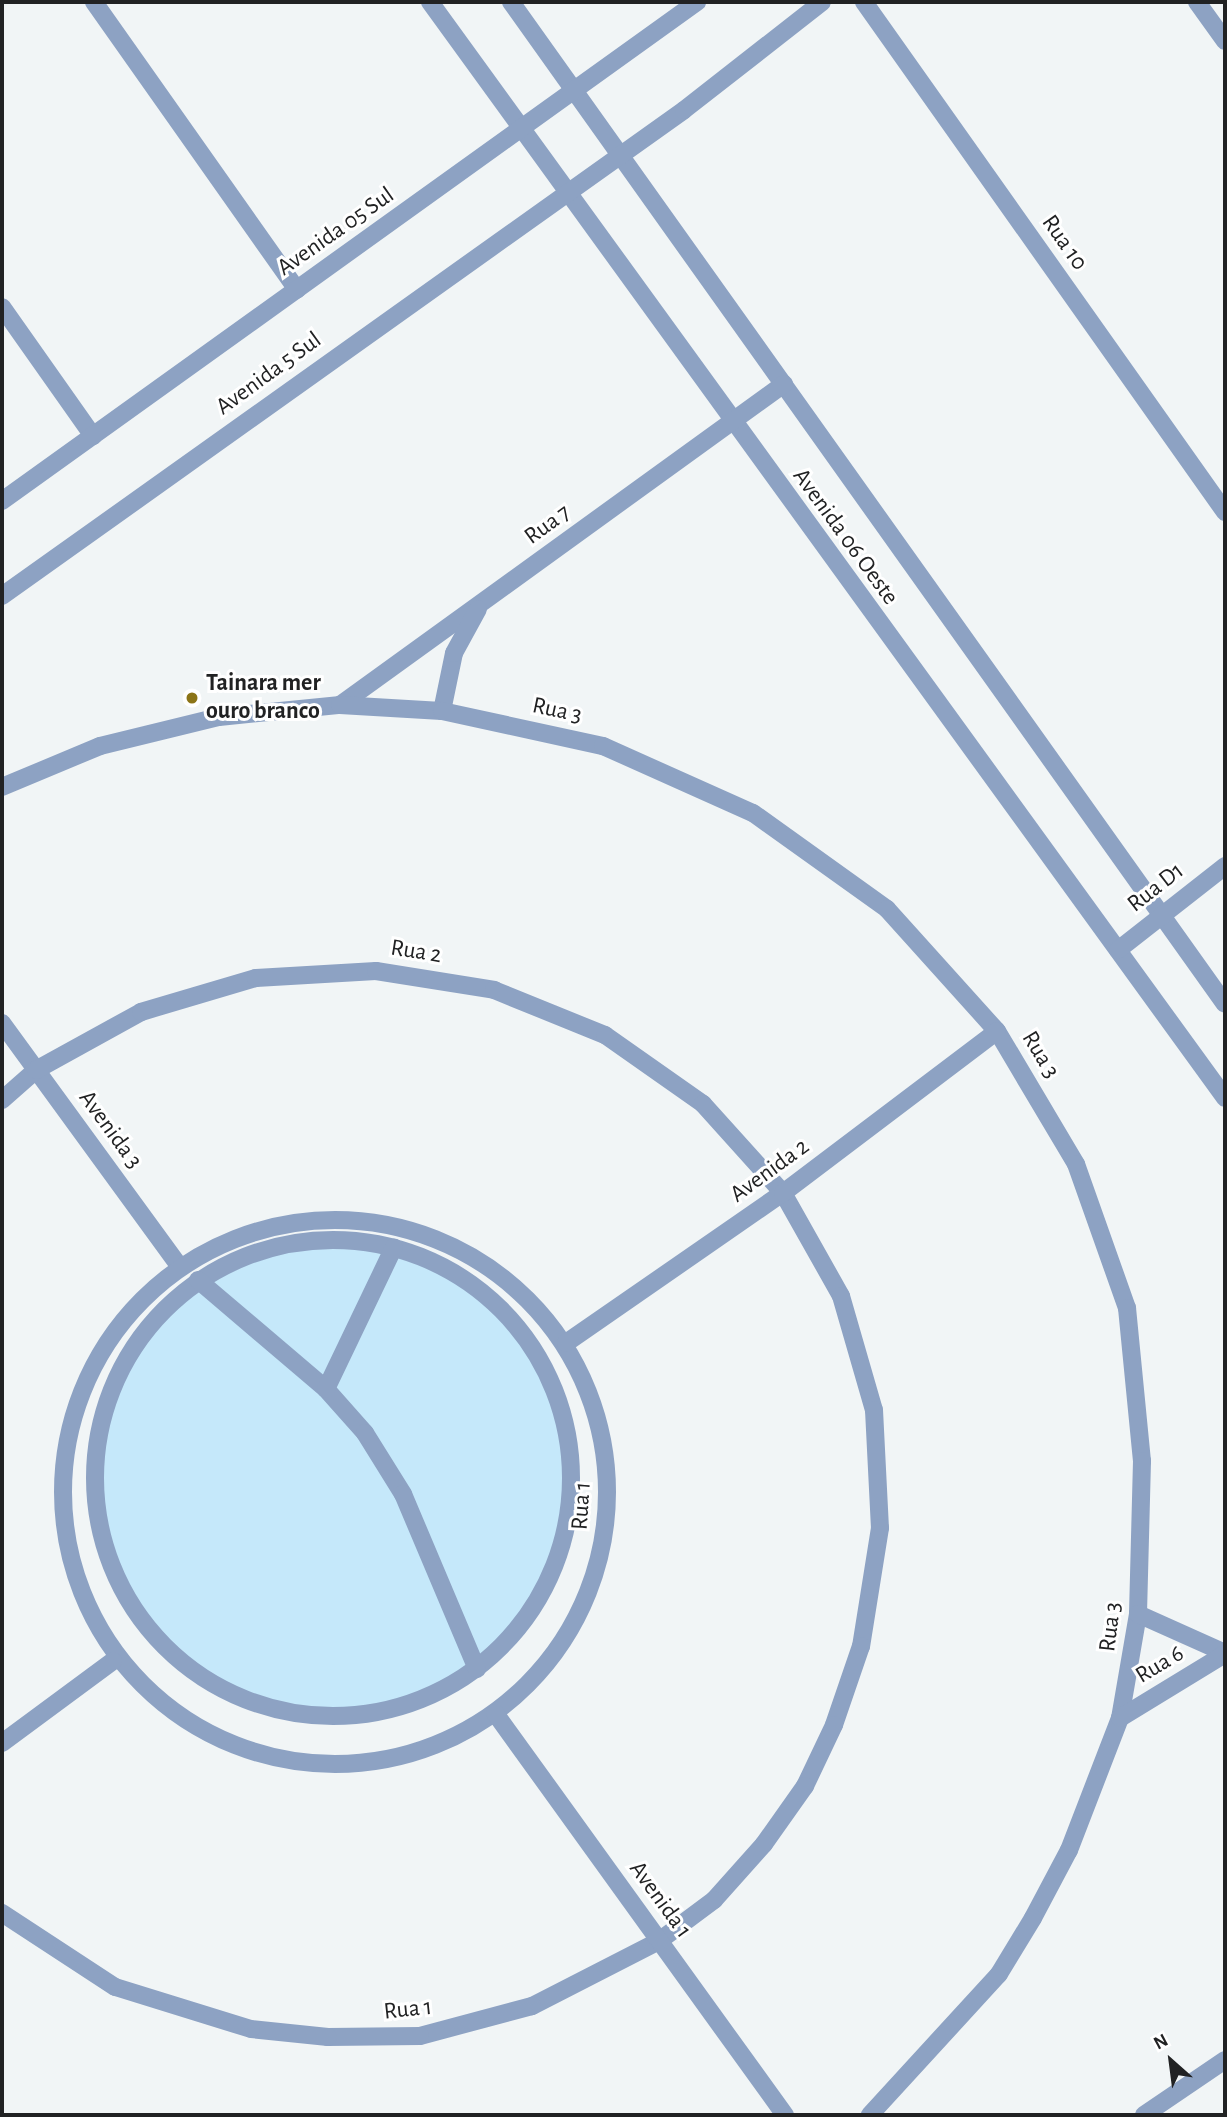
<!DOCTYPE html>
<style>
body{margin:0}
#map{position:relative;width:1227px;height:2117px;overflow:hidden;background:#f1f5f6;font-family:"Alegreya Sans",sans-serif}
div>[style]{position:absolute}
.green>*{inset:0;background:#c5e8fa}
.round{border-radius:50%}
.pedestrian>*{height:18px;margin:-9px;padding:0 9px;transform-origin:9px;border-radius:9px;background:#8da2c3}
.pedestrian>.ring{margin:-9px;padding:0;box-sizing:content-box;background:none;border:18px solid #8da2c3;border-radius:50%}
.minor>*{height:18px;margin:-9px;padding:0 9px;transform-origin:9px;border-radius:9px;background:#8da2c3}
.minor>.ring{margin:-9px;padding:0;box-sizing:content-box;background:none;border:18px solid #8da2c3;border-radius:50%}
.dots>*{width:19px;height:19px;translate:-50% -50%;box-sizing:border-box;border:4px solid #fff;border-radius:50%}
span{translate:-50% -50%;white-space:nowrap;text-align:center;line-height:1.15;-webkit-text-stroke:6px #fff;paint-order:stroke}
.street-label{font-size:24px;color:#212223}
.poi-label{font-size:24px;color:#212223;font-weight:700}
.left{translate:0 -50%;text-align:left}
.frame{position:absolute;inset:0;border:4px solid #212223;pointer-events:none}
.north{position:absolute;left:1136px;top:2026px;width:70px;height:70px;-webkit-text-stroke:5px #fff;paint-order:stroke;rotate:332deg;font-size:19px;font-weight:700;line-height:28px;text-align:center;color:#212223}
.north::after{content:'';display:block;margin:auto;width:24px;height:32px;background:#212223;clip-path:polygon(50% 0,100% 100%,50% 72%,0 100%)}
</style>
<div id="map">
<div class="green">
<i class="round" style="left:95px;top:1240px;width:476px;height:476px"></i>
</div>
<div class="pedestrian">
<i class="ring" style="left:95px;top:1240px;width:458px;height:458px"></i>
<i style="left:198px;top:1280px;width:168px;rotate:40.4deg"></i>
<i style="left:326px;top:1389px;width:59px;rotate:48.4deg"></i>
<i style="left:365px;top:1433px;width:72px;rotate:58.1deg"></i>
<i style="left:403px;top:1494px;width:190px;rotate:67.1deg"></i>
<i style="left:326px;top:1389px;width:157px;rotate:-64.4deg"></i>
</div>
<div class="minor">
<i style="left:94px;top:2px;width:352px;rotate:54.8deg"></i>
<i style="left:430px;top:2px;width:1354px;rotate:54.04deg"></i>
<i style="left:511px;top:2px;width:1230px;rotate:54.53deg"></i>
<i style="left:864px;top:2px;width:625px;rotate:54.71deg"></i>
<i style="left:1197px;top:2px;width:48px;rotate:54.3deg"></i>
<i style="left:2px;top:307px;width:158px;rotate:54.8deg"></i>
<i style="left:2px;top:501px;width:856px;rotate:-35.68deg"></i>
<i style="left:2px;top:596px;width:837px;rotate:-35.47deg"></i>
<i style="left:684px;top:110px;width:175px;rotate:-38deg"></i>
<i style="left:340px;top:705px;width:548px;rotate:-35.87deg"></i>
<i style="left:442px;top:711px;width:59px;rotate:-78.3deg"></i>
<i style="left:454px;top:653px;width:50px;rotate:-61.4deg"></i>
<i style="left:2px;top:787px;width:106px;rotate:-22.7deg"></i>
<i style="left:100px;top:746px;width:122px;rotate:-13.7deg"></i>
<i style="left:219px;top:717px;width:122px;rotate:-5.7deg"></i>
<i style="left:340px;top:705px;width:102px;rotate:3.4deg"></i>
<i style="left:442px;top:711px;width:165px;rotate:12.3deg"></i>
<i style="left:603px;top:746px;width:164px;rotate:24.1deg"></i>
<i style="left:753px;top:813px;width:165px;rotate:35.6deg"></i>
<i style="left:887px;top:909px;width:164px;rotate:48deg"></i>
<i style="left:997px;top:1031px;width:155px;rotate:59.3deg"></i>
<i style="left:1076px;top:1164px;width:153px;rotate:70.5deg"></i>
<i style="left:1127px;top:1308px;width:154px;rotate:84.4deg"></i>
<i style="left:1142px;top:1461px;width:153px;rotate:91.5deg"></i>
<i style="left:1138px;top:1614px;width:106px;rotate:99.8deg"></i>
<i style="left:1120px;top:1718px;width:142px;rotate:111.1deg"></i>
<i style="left:1069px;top:1850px;width:77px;rotate:117.9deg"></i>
<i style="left:1033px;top:1918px;width:66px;rotate:121.3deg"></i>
<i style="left:999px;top:1974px;width:191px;rotate:132.5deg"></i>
<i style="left:1118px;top:950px;width:136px;rotate:-38.1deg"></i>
<i style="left:2px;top:1023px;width:302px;rotate:53.9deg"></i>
<i style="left:2px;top:1100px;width:45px;rotate:-41.4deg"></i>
<i style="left:36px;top:1070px;width:120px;rotate:-28.9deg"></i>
<i style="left:141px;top:1012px;width:120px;rotate:-16.5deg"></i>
<i style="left:256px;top:978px;width:120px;rotate:-3.3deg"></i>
<i style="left:376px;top:971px;width:120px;rotate:9.1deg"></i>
<i style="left:494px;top:990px;width:120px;rotate:22.1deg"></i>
<i style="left:605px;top:1035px;width:120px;rotate:35.1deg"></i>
<i style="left:703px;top:1104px;width:120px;rotate:48deg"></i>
<i style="left:783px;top:1193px;width:118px;rotate:60.6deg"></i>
<i style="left:841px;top:1296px;width:119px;rotate:73.9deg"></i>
<i style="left:874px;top:1410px;width:118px;rotate:87.1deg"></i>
<i style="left:880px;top:1528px;width:120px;rotate:99.1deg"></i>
<i style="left:861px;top:1646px;width:83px;rotate:108.9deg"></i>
<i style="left:834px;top:1725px;width:68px;rotate:115.4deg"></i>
<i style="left:805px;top:1786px;width:71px;rotate:125.3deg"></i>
<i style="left:764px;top:1844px;width:75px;rotate:131.8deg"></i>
<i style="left:714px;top:1900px;width:69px;rotate:143.3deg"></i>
<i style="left:659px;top:1941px;width:143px;rotate:152.9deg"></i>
<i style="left:532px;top:2006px;width:116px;rotate:165deg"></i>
<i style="left:420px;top:2036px;width:92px;rotate:179.4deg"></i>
<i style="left:328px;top:2037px;width:77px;rotate:-174.1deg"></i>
<i style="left:251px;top:2029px;width:142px;rotate:-162.8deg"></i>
<i style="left:115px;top:1987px;width:135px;rotate:-146.8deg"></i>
<i class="ring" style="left:63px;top:1220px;width:526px;height:526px"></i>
<i style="left:566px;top:1343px;width:264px;rotate:-34.7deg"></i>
<i style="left:783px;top:1193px;width:268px;rotate:-37.1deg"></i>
<i style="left:1138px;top:1614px;width:95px;rotate:24.1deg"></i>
<i style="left:495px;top:1713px;width:496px;rotate:54.2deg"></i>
<i style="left:1120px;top:1718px;width:123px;rotate:-31.4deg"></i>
<i style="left:2px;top:1743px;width:138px;rotate:-36.5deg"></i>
<i style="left:1144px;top:2115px;width:98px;rotate:-34.2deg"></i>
</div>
<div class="dots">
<i style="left:192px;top:698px;background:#8b7417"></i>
</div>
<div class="street-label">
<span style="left:336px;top:232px;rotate:-35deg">Avenida 05 Sul</span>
<span style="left:1064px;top:243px;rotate:55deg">Rua 10</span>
<span style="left:269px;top:374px;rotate:-36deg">Avenida 5 Sul</span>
<span style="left:548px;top:525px;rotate:-36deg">Rua 7</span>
<span style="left:845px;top:537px;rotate:54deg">Avenida 06 Oeste</span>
<span style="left:557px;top:711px;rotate:12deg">Rua 3</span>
<span style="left:1156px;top:888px;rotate:-38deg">Rua D1</span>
<span style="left:416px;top:952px;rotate:9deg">Rua 2</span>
<span style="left:1040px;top:1055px;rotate:59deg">Rua 3</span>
<span style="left:110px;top:1130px;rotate:54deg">Avenida 3</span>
<span style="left:770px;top:1171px;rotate:-36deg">Avenida 2</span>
<span style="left:582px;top:1506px;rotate:-86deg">Rua 1</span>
<span style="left:1111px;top:1627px;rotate:-83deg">Rua 3</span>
<span style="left:1160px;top:1665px;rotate:-31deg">Rua 6</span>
<span style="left:660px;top:1900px;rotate:54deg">Avenida 1</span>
<span style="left:408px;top:2010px;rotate:-6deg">Rua 1</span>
</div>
<div class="poi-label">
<span class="left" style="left:206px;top:698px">Tainara mer<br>ouro branco</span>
</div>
<div class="frame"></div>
<div class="north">N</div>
</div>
